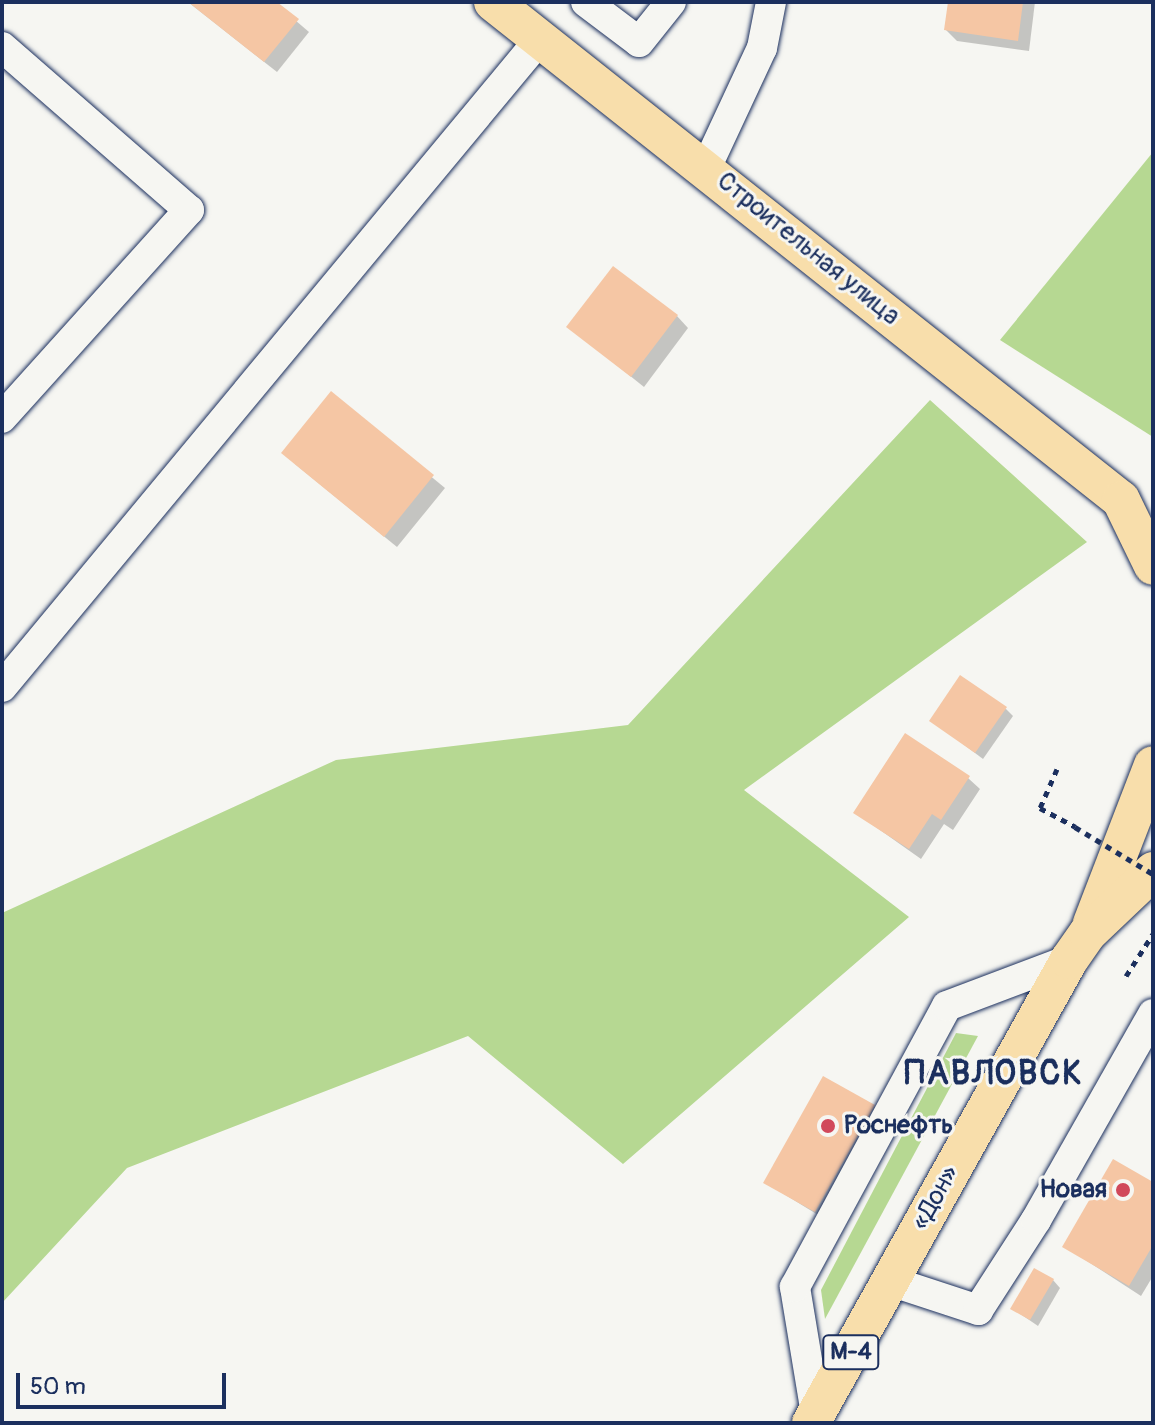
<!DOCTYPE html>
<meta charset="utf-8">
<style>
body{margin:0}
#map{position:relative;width:1155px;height:1425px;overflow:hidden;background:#f6f6f2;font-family:Pangolin,sans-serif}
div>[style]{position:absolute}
.green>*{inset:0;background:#b6d892}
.shadow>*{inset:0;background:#0003}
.building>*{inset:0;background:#f5c6a4}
.path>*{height:5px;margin-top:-2.5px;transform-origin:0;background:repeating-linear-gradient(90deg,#1b2f5e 0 6px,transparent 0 12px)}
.roads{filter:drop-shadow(0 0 2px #1b2f5e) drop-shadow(0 0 2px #1b2f5e)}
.minor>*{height:30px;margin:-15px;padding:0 15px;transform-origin:15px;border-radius:15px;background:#f6f6f2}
.major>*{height:38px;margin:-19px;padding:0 19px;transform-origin:19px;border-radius:19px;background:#f8deab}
.path-bridge>*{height:5px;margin-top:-2.5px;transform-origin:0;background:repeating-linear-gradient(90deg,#1b2f5e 0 6px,transparent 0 12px)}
.dots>*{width:22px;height:22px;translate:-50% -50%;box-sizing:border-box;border:4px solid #f6f6f2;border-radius:50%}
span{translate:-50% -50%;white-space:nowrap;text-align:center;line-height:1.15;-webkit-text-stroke:6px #f6f6f2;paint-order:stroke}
.shield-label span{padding:2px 6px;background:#f6f6f2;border:2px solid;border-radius:6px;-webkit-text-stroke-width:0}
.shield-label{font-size:24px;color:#1b2f5e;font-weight:700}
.street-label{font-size:26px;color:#1b2f5e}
.poi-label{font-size:26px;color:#1b2f5e;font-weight:700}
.left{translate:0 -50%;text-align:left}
.right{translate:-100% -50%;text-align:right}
.district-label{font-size:34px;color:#1b2f5e;font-weight:700;letter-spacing:2px}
.frame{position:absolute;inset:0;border:4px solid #1b2f5e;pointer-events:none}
.scale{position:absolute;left:16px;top:1373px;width:210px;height:36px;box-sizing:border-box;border:4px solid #1b2f5e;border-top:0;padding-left:10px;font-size:24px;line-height:28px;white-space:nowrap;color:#1b2f5e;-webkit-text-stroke:6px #f6f6f2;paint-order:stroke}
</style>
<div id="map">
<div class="green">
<i style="clip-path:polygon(1153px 152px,1153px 437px,1000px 340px)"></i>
<i style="clip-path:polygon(930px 400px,1087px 542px,744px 790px,909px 917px,623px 1164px,468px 1036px,127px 1168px,2px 1303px,2px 913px,336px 760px,628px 725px)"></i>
<i style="clip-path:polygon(956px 1033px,978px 1036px,825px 1319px,821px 1290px)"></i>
</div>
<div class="shadow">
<i style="clip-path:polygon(188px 2px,274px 2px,309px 32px,277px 72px)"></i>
<i style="clip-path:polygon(950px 2px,1035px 2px,1029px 51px,957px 41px,946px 30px)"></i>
<i style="clip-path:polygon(677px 316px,688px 328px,644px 387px,569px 327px)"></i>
<i style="clip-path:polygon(331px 394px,445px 488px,397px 547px,295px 464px)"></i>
<i style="clip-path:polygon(1006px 709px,1013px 716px,983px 759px,931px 720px)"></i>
<i style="clip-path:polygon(968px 778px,980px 789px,953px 830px,944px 824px,921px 859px,856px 813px)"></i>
<i style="clip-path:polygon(874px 1106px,877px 1109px,823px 1218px,766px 1183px)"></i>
<i style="clip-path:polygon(1153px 1184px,1153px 1276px,1141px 1296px,1064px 1246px)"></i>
<i style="clip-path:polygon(1053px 1280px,1060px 1288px,1038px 1326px,1013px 1309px)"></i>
</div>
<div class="building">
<i style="clip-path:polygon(188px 2px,277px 2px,299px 19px,264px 62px)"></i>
<i style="clip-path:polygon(948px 2px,1023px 2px,1018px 41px,944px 30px)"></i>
<i style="clip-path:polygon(613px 266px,678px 315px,631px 377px,566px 327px)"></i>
<i style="clip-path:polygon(331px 391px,434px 475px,384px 537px,281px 453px)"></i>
<i style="clip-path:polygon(960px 675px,1007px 707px,975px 753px,929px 721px)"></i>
<i style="clip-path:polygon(905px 733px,970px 776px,941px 820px,932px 814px,909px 849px,853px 813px)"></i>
<i style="clip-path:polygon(823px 1076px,875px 1105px,815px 1212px,763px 1183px)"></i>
<i style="clip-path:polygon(1113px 1159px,1153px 1182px,1153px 1245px,1129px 1286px,1062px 1247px)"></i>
<i style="clip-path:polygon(1034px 1268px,1054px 1279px,1030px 1320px,1010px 1309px)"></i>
</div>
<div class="path">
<i style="left:1057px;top:769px;width:43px;rotate:113.6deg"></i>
<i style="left:1040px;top:808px;width:40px;rotate:28deg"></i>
<i style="left:1126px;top:976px;width:50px;rotate:-57.3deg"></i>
</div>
<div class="roads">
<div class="minor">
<i style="left:586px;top:2px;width:66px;rotate:37deg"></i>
<i style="left:639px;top:42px;width:51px;rotate:-51.3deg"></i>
<i style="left:2px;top:47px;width:248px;rotate:41.1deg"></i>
<i style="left:189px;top:210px;width:280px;rotate:132deg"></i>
<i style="left:706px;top:168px;width:132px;rotate:-65deg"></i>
<i style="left:762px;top:48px;width:47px;rotate:-78.9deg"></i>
<i style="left:2px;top:687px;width:842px;rotate:-50.3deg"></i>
<i style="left:890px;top:1281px;width:93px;rotate:18.2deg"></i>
<i style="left:978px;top:1310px;width:107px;rotate:-57.2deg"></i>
<i style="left:1036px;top:1220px;width:237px;rotate:-60.4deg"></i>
<i style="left:816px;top:1414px;width:129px;rotate:-99.4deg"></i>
<i style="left:795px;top:1287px;width:319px;rotate:-61.6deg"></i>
<i style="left:947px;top:1006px;width:130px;rotate:-20.7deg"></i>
</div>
<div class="major">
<i style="left:493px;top:2px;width:801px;rotate:38.41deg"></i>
<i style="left:1121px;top:500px;width:73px;rotate:64.1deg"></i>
<i style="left:1092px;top:923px;width:169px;rotate:-68.9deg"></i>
<i style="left:811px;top:1423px;width:530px;rotate:-60.87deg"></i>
<i style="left:1069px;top:960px;width:33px;rotate:-55deg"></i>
<i style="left:1088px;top:933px;width:90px;rotate:-43.6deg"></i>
</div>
</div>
<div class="path-bridge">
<i style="left:1075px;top:827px;width:91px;rotate:31.1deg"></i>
</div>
<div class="dots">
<i style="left:828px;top:1126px;background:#d1495b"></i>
<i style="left:1123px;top:1190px;background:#d1495b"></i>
</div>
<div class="shield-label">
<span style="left:851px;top:1352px">М-4</span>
</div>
<div class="street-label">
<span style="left:808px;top:249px;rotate:39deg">Строительная улица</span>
<span style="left:936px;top:1198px;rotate:-61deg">«Дон»</span>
</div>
<div class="poi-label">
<span class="left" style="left:844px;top:1126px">Роснефть</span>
<span class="right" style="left:1107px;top:1190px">Новая</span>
</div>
<div class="district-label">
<span style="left:994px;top:1074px">ПАВЛОВСК</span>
</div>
<div class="frame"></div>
<div class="scale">50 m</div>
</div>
